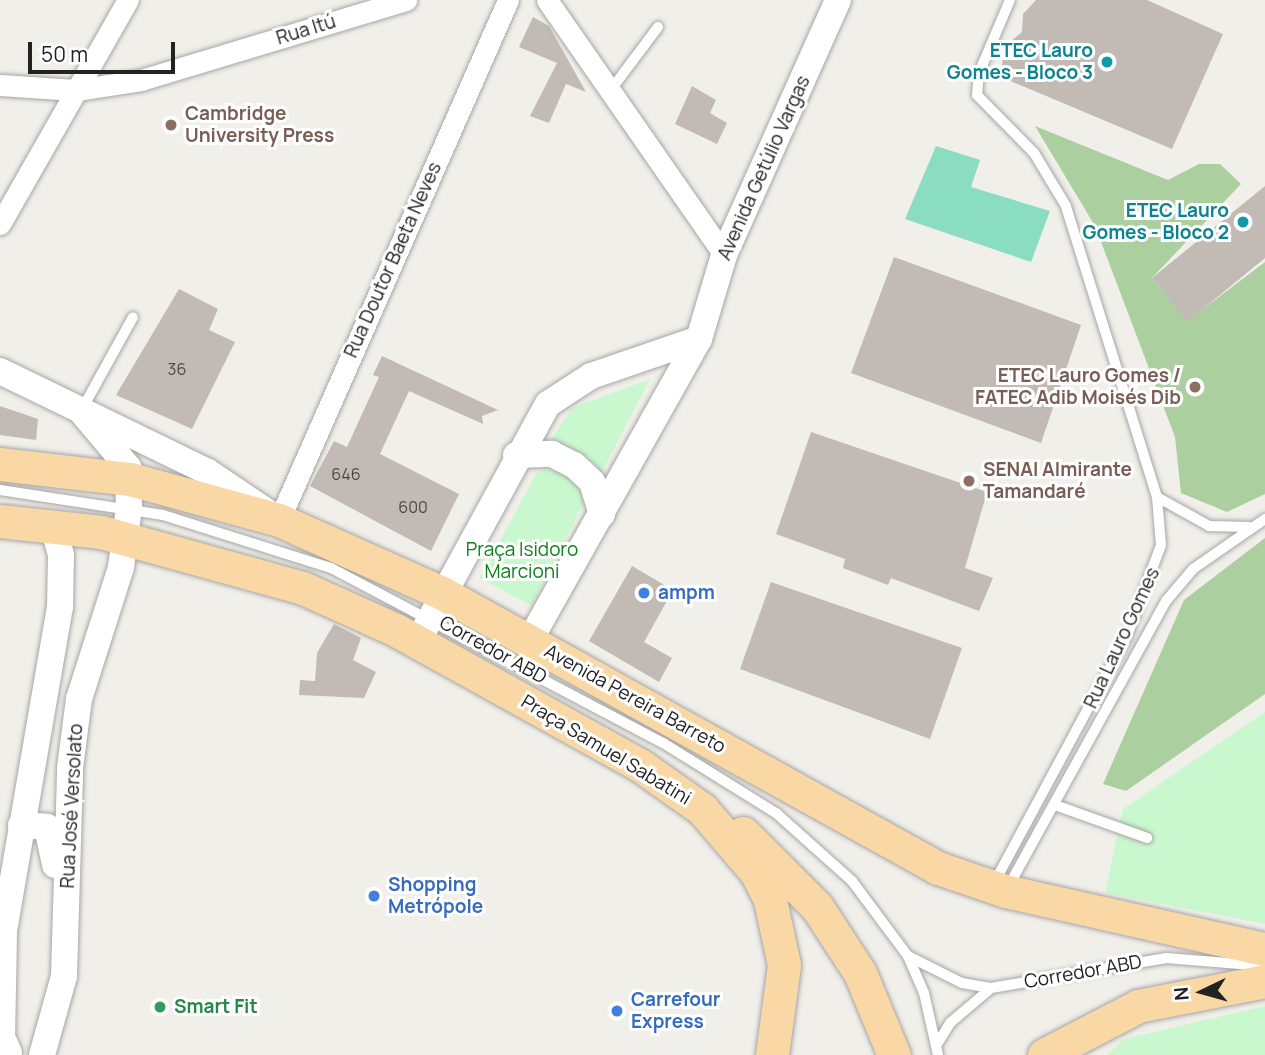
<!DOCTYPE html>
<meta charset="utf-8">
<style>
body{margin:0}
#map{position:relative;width:1265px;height:1055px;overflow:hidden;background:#f1efe9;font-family:Manrope,sans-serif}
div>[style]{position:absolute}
.forest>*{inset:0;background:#accf9f}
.park>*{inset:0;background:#c9f8ce}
.pitch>*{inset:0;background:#8addc0}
.building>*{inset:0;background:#c2bbb5}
.roads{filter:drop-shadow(0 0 2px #a6a6a6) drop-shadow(0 0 2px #a6a6a6)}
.service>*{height:10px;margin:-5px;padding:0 5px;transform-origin:5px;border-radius:5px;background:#fff}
.minor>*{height:21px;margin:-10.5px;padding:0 10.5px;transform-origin:10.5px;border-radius:10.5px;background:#fff}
.tertiary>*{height:26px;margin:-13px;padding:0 13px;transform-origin:13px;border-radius:13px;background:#fff}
.primary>*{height:33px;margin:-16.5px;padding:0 16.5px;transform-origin:16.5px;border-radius:16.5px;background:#f9d8a6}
.dots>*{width:19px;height:19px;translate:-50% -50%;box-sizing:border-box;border:4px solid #fff;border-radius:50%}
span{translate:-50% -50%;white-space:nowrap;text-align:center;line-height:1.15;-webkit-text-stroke:6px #fff;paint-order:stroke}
.number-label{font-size:16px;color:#4a4847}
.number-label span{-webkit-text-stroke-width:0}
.street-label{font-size:19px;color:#222}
.culture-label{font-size:19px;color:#0d838f;font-weight:700}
.right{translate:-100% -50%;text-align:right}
.education-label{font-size:19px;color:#785e54;font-weight:700}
.left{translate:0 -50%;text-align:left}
.park-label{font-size:19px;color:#10801d}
.shop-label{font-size:19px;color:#366cbe;font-weight:700}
.leisure-label{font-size:19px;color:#27864d;font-weight:700}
.north{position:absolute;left:1167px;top:957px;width:70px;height:70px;-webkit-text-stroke:5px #fff;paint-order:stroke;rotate:265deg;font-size:19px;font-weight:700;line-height:28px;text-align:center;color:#222}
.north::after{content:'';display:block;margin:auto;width:24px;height:32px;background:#222;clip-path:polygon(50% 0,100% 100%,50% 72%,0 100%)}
.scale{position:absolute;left:28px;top:42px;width:147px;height:32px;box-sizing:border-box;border:4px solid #222;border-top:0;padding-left:9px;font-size:21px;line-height:24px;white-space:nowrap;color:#222;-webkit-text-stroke:5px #fff;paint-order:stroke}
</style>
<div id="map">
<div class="forest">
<i style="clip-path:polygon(1035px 126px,1168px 180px,1199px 164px,1220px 164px,1241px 184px,1152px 278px,1187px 321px,1265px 262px,1265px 494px,1227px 512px,1181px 493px,1175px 437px,1095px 226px)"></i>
<i style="clip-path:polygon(1265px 538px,1265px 694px,1126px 791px,1103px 784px,1184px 600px)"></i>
</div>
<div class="park">
<i style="clip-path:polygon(650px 379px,602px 472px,588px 457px,549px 443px,572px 408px)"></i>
<i style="clip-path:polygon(548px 469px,575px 479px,585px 500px,532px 606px,480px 578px,537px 472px)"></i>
<i style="clip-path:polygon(1265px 712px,1265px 924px,1105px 893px,1123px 809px)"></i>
<i style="clip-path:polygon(1265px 1006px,1265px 1055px,1107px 1055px,1124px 1039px)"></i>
</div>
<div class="pitch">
<i style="clip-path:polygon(936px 146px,980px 160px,971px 187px,1050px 211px,1031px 262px,905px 219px)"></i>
</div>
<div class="building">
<i style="clip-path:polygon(1036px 0,1147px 0,1223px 34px,1172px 149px,1001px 77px,1004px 47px,1022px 32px,1023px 14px)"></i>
<i style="clip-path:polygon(533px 17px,549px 26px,586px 92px,566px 84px,549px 123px,530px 116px,557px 63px,519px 47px)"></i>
<i style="clip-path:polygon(692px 86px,716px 100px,710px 113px,727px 123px,717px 144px,675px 124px)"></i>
<i style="clip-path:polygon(1265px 186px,1265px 258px,1187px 322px,1152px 278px)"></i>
<i style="clip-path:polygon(894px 257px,1081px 325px,1041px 443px,851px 373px)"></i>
<i style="clip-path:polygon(179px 289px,218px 309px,209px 330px,235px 342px,192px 429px,116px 395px)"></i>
<i style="clip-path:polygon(382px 356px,498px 410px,482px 416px,483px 424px,409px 391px,380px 454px,459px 494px,431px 551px,310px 486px,334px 441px,347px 447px,379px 377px,373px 375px)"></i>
<i style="clip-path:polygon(0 406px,38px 419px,36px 440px,0 435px)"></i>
<i style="clip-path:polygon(811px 432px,987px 492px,965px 568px,993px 578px,979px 611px,891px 578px,888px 585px,843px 568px,845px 559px,776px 534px)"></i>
<i style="clip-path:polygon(632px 566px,673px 590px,644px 642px,672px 658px,659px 682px,589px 641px)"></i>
<i style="clip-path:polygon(771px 582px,962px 648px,930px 739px,740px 669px)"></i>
<i style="clip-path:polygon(334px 624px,361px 638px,353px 660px,376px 672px,364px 698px,299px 695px,300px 680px,315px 681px,317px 653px)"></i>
</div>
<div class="roads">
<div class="service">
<i style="left:610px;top:91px;width:80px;rotate:-53.1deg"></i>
<i style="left:81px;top:411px;width:107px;rotate:-61deg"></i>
<i style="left:0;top:490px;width:165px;rotate:8.7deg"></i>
<i style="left:163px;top:515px;width:176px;rotate:17.5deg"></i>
<i style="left:331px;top:568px;width:375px;rotate:27.8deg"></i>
<i style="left:663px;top:743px;width:133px;rotate:31.8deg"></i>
<i style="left:776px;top:813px;width:102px;rotate:41.8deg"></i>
<i style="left:852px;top:881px;width:94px;rotate:53.3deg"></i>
<i style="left:908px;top:956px;width:40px;rotate:66.6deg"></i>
<i style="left:924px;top:993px;width:64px;rotate:77.3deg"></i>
<i style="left:1157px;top:497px;width:60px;rotate:29.1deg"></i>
<i style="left:1209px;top:526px;width:40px;rotate:1.4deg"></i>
<i style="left:1055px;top:805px;width:98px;rotate:19.7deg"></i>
<i style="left:994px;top:883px;width:281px;rotate:-61.7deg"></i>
<i style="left:1127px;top:636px;width:97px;rotate:-69.5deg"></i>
<i style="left:1161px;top:545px;width:48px;rotate:-94.8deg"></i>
<i style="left:1157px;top:497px;width:305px;rotate:-107.4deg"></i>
<i style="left:1066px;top:206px;width:62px;rotate:-121.1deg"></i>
<i style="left:1034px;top:153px;width:81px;rotate:-134.5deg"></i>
<i style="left:977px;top:95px;width:22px;rotate:-85deg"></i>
<i style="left:979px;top:73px;width:79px;rotate:-67deg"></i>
<i style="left:1007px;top:889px;width:329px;rotate:-61.1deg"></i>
<i style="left:1166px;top:601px;width:42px;rotate:-49.8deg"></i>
<i style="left:1193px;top:569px;width:88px;rotate:-34.8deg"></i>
<i style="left:908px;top:956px;width:60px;rotate:26.6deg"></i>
<i style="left:962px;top:983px;width:29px;rotate:10deg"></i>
<i style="left:991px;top:988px;width:178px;rotate:-9.7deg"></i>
<i style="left:1166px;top:958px;width:99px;rotate:4.6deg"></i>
<i style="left:937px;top:1044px;width:25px;rotate:-58deg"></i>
<i style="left:950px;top:1023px;width:54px;rotate:-40.5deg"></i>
</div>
<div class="minor">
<i style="left:547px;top:0;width:310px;rotate:55.2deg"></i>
<i style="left:0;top:85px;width:76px;rotate:3.8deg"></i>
<i style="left:76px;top:90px;width:66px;rotate:-8.7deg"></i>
<i style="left:141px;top:80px;width:277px;rotate:-16.8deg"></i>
<i style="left:0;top:224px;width:258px;rotate:-60.3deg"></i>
<i style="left:279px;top:520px;width:568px;rotate:-66.23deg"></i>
</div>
<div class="tertiary">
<i style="left:0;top:371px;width:231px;rotate:25.9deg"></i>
<i style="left:208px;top:472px;width:77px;rotate:33.9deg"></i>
<i style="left:516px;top:455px;width:36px;rotate:-2deg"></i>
<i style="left:552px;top:454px;width:25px;rotate:27deg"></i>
<i style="left:574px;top:465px;width:25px;rotate:43deg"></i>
<i style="left:592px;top:482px;width:34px;rotate:73deg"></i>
<i style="left:530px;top:640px;width:345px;rotate:-60.7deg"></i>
<i style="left:699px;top:339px;width:88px;rotate:-73.4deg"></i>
<i style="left:724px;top:255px;width:279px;rotate:-65.9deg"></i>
<i style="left:418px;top:641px;width:270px;rotate:-61.3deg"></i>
<i style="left:548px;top:404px;width:51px;rotate:-33.1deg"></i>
<i style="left:591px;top:376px;width:114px;rotate:-18.9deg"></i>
<i style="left:21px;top:825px;width:26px;rotate:4deg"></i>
<i style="left:47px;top:827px;width:39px;rotate:78deg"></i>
<i style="left:4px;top:935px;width:102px;rotate:91.1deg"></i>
<i style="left:2px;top:1037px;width:17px;rotate:66deg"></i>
<i style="left:0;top:954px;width:352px;rotate:-80.2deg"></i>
<i style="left:60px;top:607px;width:52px;rotate:-88.9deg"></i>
<i style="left:61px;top:555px;width:30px;rotate:-105deg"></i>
<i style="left:42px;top:1055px;width:82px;rotate:-74.4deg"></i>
<i style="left:64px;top:976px;width:208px;rotate:-88.3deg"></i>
<i style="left:70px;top:768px;width:70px;rotate:-82.6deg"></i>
<i style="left:79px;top:699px;width:139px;rotate:-72.3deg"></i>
<i style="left:121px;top:567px;width:60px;rotate:-82.3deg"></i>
<i style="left:129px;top:508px;width:41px;rotate:-91.4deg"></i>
<i style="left:128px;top:467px;width:73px;rotate:-130deg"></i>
</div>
<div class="primary">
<i style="left:0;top:464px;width:131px;rotate:6.6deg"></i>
<i style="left:130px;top:479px;width:155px;rotate:15.4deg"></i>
<i style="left:279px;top:520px;width:179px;rotate:24.1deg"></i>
<i style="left:442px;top:593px;width:567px;rotate:29.01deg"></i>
<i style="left:938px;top:868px;width:71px;rotate:18.9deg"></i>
<i style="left:1005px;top:891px;width:266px;rotate:12.6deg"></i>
<i style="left:0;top:521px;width:102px;rotate:6.2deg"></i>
<i style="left:101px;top:532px;width:210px;rotate:15.5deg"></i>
<i style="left:303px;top:588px;width:102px;rotate:24.3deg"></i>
<i style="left:396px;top:630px;width:280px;rotate:29deg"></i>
<i style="left:641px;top:766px;width:75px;rotate:35.2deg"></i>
<i style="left:702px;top:809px;width:83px;rotate:49.4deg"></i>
<i style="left:756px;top:872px;width:31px;rotate:63deg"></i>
<i style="left:770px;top:900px;width:66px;rotate:77.8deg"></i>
<i style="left:784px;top:965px;width:91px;rotate:97.6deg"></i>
<i style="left:743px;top:833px;width:105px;rotate:45deg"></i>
<i style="left:817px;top:907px;width:79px;rotate:56.9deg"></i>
<i style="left:860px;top:973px;width:89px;rotate:67.5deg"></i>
<i style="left:1044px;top:1055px;width:106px;rotate:-27.5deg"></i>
<i style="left:1138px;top:1006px;width:129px;rotate:-11.1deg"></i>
</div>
</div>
<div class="dots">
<i style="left:1107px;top:62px;background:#0f9aa8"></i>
<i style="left:171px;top:125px;background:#8d6e63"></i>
<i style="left:1243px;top:222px;background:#0f9aa8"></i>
<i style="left:1195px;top:387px;background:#8d6e63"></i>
<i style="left:969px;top:481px;background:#8d6e63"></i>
<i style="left:644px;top:593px;background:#3f7fe0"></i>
<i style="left:374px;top:896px;background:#3f7fe0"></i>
<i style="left:160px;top:1007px;background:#2e9e5b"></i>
<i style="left:617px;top:1011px;background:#3f7fe0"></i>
</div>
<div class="number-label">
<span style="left:177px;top:369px">36</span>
<span style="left:346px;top:474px">646</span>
<span style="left:413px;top:507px">600</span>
</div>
<div class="street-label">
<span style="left:306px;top:30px;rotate:-17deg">Rua Itú</span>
<span style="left:764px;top:168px;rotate:-66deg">Avenida Getúlio Vargas</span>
<span style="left:393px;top:260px;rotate:-66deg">Rua Doutor Baeta Neves</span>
<span style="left:1122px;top:638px;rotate:-65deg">Rua Lauro Gomes</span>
<span style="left:493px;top:650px;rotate:29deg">Corredor ABD</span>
<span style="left:635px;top:699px;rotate:29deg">Avenida Pereira Barreto</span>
<span style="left:606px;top:750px;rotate:31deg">Praça Samuel Sabatini</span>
<span style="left:72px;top:806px;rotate:-87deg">Rua José Versolato</span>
<span style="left:1083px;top:972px;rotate:-10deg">Corredor ABD</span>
</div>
<div class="culture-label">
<span class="right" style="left:1093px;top:62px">ETEC Lauro<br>Gomes - Bloco 3</span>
<span class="right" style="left:1229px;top:222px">ETEC Lauro<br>Gomes - Bloco 2</span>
</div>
<div class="education-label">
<span class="left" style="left:185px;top:125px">Cambridge<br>University Press</span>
<span class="right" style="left:1181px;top:387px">ETEC Lauro Gomes /<br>FATEC Adib Moisés Dib</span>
<span class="left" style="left:983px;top:481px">SENAI Almirante<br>Tamandaré</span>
</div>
<div class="park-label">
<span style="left:522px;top:561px">Praça Isidoro<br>Marcioni</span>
</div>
<div class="shop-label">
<span class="left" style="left:658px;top:593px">ampm</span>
<span class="left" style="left:388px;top:896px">Shopping<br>Metrópole</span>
<span class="left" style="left:631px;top:1011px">Carrefour<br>Express</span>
</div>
<div class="leisure-label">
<span class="left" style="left:174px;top:1007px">Smart Fit</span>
</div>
<div class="north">N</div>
<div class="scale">50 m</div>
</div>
